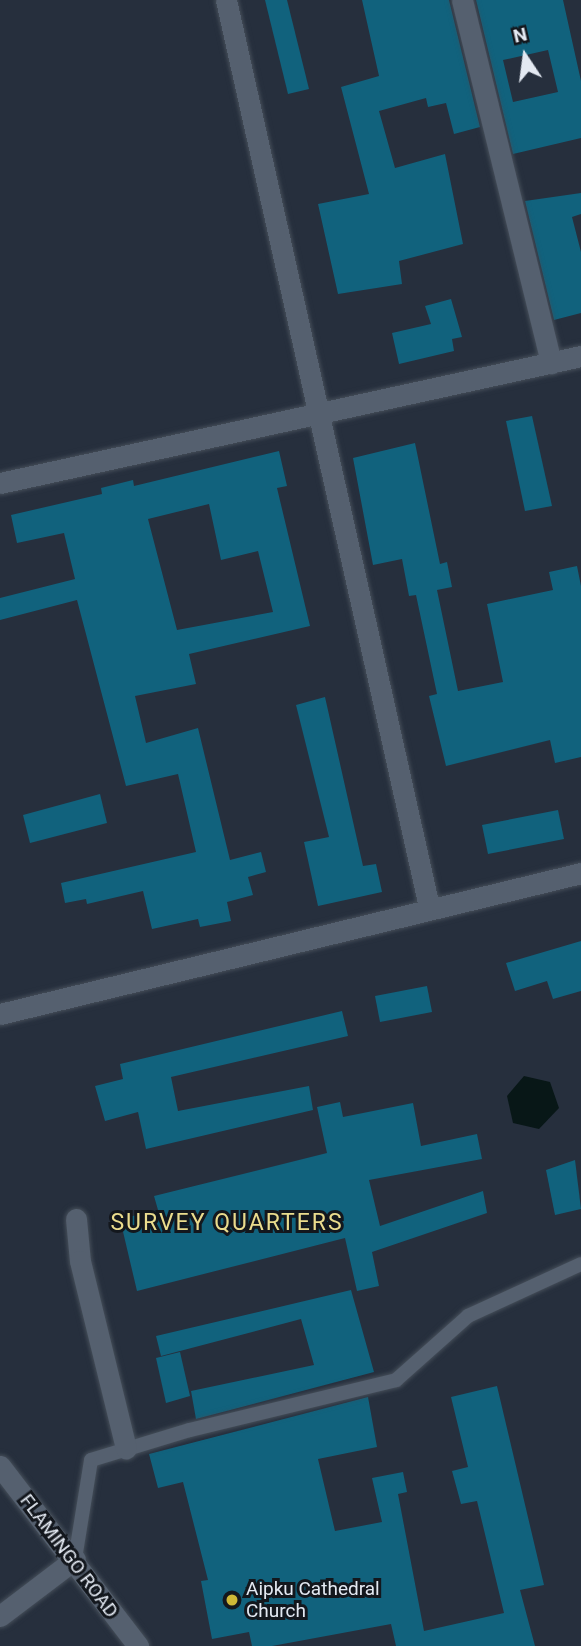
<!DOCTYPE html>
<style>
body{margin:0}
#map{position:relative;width:581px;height:1646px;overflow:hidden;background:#262f3d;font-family:Roboto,sans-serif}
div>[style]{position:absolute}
.water>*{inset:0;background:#081717}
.building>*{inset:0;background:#11627d}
.roads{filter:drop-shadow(0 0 2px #454e59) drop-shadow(0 0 2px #454e59)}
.lane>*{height:14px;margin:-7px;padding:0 7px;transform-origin:7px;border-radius:7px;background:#55606f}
.street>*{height:21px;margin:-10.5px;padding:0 10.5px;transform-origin:10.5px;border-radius:10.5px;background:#55606f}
.dots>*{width:19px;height:19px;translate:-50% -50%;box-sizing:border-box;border:4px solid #13171d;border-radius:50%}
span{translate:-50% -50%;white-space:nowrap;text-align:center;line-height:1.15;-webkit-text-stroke:6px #13171d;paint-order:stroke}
.street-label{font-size:19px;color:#e3e9f2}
.poi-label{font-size:19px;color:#e3e9f2}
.left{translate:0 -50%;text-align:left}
.quarter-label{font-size:23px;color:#eadc8d;letter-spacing:2px}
.north{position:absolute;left:490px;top:21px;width:70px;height:70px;-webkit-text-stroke:5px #13171d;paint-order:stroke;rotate:347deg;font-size:19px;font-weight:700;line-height:28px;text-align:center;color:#e3e9f2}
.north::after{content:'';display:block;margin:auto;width:24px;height:32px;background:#e3e9f2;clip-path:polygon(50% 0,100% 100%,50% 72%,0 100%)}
</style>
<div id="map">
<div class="water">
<i style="clip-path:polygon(524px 1076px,550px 1082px,559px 1108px,539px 1129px,513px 1123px,507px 1096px)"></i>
</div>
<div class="building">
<i style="clip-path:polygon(265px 0,287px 0,309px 89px,288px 94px)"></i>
<i style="clip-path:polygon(362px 0,449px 0,480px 127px,454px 134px,446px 103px,428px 107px,426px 98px,379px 111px,395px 168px,445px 154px,463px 244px,399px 261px,402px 284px,338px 294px,318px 204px,369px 194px,341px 87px,379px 76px)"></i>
<i style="clip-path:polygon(evenodd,476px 0,563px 0,581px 81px,581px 138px,513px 154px,476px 0,548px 50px,558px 92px,513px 102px,503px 60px,548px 50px)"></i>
<i style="clip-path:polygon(581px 193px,581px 214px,572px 217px,581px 252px,581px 313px,554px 320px,525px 201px)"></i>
<i style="clip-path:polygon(451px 299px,462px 337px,452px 339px,454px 351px,399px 364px,392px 333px,431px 324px,425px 306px)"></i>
<i style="clip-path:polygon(532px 416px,552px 506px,525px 511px,506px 421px)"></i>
<i style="clip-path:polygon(415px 443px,440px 564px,447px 562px,452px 587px,437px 590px,458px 691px,503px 682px,487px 604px,553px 590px,549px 572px,577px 566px,581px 586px,581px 757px,555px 763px,550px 740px,446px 766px,429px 696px,437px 694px,416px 595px,409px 596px,402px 559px,373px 565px,353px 458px)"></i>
<i style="clip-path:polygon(evenodd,279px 451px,287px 486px,277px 488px,310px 626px,189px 654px,196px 684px,135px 696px,146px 743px,198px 728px,230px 860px,261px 852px,266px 872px,248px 877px,253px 895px,227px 902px,231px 921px,200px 927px,198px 919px,152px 929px,143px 891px,87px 904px,86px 899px,65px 903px,61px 883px,196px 852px,178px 774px,126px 786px,77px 600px,0 620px,0 598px,75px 579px,64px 533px,17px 543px,11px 515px,102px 494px,101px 488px,133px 480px,134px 486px,279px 451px,209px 504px,221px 560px,258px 551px,273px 612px,177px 630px,148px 519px,209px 504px)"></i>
<i style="clip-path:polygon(325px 697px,363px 866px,376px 864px,382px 892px,318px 906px,304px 842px,329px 837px,296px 705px)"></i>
<i style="clip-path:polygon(100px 794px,107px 823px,30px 843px,23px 815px)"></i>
<i style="clip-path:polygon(558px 810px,564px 839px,488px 854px,482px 825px)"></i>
<i style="clip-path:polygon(581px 941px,581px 991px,553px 999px,547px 981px,515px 991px,506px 963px)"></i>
<i style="clip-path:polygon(427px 986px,432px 1012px,380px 1022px,375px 996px)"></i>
<i style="clip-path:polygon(342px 1011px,348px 1036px,171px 1077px,178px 1111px,309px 1086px,313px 1110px,146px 1149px,138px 1112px,105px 1121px,95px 1086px,123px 1079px,120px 1064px)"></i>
<i style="clip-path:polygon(340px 1102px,343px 1117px,413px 1103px,421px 1146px,477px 1134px,482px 1159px,369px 1180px,380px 1226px,483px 1191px,487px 1213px,372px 1252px,379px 1286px,357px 1291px,345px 1238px,137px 1291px,120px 1219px,158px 1210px,154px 1196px,327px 1153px,317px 1107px)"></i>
<i style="clip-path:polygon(575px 1160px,581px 1209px,555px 1215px,546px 1170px)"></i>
<i style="clip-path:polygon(351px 1290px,374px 1372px,196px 1419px,191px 1391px,314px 1365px,301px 1319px,161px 1356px,156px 1336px)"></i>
<i style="clip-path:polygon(180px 1352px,190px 1396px,166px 1403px,156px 1358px)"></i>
<i style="clip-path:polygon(497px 1386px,544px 1585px,520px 1590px,535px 1646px,396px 1646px,391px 1624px,272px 1646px,252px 1646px,249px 1632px,212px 1639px,201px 1581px,208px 1580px,183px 1482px,158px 1488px,149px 1454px,368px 1397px,377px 1447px,318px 1459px,335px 1531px,382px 1522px,372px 1478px,403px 1472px,407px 1492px,398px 1494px,424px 1631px,504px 1613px,477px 1501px,461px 1504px,452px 1471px,468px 1467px,451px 1397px)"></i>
</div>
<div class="roads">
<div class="lane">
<i style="left:75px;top:1559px;width:100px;rotate:-80.8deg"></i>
<i style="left:91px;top:1460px;width:103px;rotate:-16.9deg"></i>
<i style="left:190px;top:1430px;width:212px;rotate:-13.6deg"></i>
<i style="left:396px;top:1380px;width:96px;rotate:-41.6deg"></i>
<i style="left:468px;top:1316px;width:124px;rotate:-24.7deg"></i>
</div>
<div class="street">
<i style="left:226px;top:0;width:929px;rotate:77.38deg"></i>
<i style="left:462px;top:0;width:374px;rotate:76.2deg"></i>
<i style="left:0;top:483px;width:595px;rotate:-12.33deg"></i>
<i style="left:0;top:1014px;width:598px;rotate:-13.64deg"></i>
<i style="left:76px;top:1219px;width:42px;rotate:84.6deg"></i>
<i style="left:80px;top:1261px;width:193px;rotate:76.2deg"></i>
<i style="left:0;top:1466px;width:227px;rotate:52.5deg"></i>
<i style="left:0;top:1616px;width:94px;rotate:-37.2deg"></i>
</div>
</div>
<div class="dots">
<i style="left:232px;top:1600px;background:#ceb837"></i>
</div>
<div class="street-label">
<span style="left:69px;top:1556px;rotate:53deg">FLAMINGO ROAD</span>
</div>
<div class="poi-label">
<span class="left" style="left:246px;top:1600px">Aipku Cathedral<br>Church</span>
</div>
<div class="quarter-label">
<span style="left:227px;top:1223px">SURVEY QUARTERS</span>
</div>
<div class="north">N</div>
</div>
